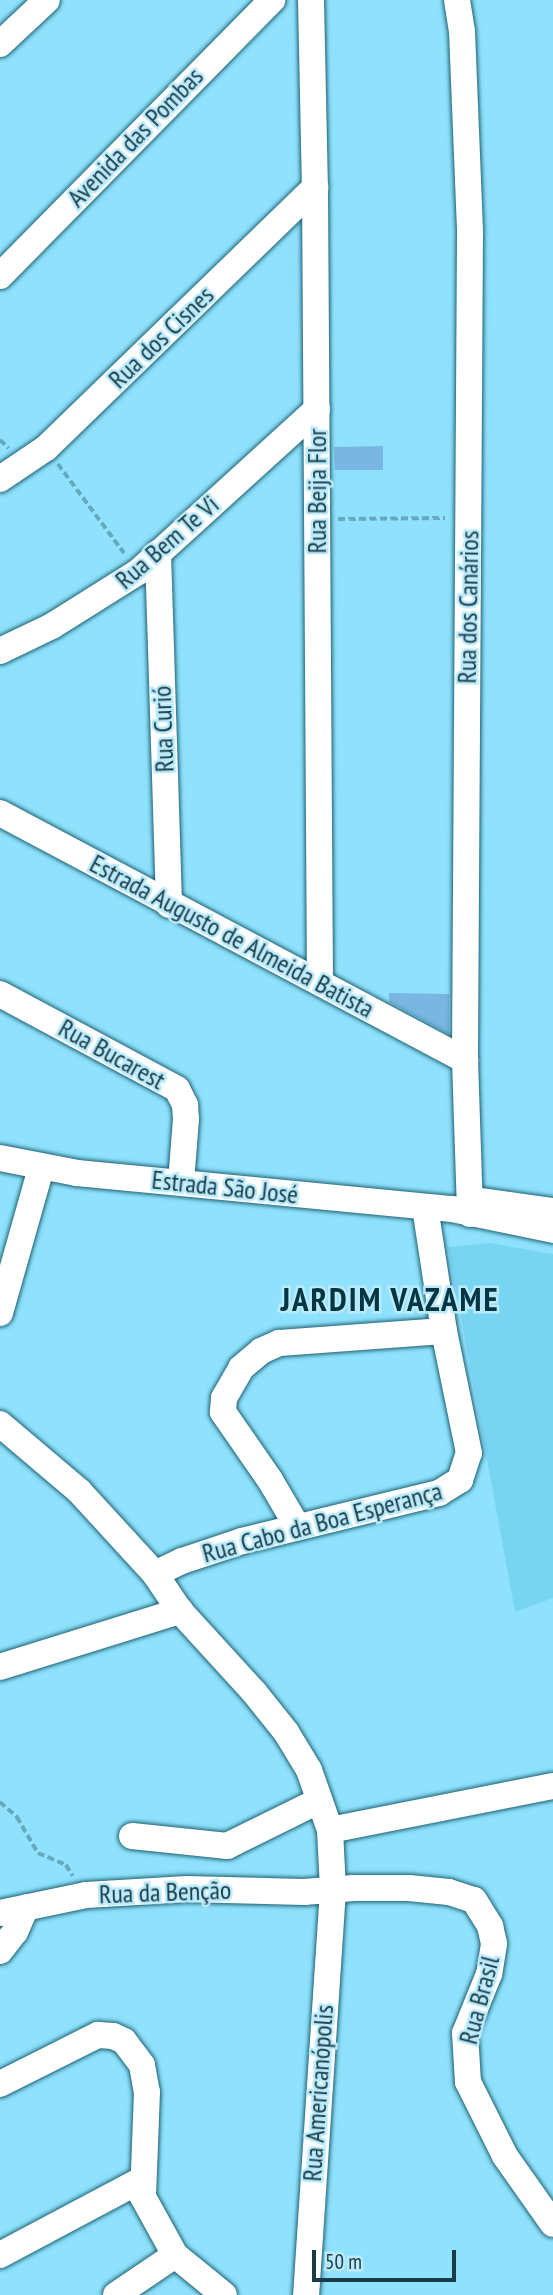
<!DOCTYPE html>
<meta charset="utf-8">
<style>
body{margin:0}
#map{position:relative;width:553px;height:2295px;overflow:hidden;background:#8fe2fd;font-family:"PT Sans Narrow",sans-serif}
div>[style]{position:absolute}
.built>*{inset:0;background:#78d5f2}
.building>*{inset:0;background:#79b7e2}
.path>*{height:3.5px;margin-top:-1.75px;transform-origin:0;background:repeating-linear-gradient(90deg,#66a8be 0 7px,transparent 0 10.5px)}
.roads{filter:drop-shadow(0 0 2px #1e6173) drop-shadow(0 0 2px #1e6173)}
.minor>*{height:26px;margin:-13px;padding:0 13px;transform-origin:13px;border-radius:13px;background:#fff}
span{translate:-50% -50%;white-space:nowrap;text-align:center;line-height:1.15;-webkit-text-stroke:5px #bbeafa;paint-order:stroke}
.street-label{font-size:26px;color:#193c47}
.district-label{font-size:33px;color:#033542;font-weight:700;letter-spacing:2px}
.scale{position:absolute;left:312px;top:2250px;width:144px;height:32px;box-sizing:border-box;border:4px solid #193c47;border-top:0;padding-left:9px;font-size:21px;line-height:24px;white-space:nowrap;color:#193c47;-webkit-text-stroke:5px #bbeafa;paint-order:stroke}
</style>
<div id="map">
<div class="built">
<i style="clip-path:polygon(490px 1243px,553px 1254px,553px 1598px,515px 1612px,448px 1247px)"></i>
</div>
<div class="building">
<i style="clip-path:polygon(383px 446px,383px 470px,335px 470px,334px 447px)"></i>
<i style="clip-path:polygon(389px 993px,449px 994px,449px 1034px,389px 1002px)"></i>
</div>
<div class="path">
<i style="left:0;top:440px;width:12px;rotate:42deg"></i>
<i style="left:58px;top:464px;width:111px;rotate:53.4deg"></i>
<i style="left:338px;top:519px;width:107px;rotate:-0.5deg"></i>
<i style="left:0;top:1802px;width:23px;rotate:41deg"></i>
<i style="left:17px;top:1817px;width:42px;rotate:59.7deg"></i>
<i style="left:38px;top:1853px;width:30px;rotate:23deg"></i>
<i style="left:66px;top:1865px;width:13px;rotate:58deg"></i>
</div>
<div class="roads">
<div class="minor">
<i style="left:311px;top:0;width:187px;rotate:88.8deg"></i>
<i style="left:315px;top:187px;width:795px;rotate:89.64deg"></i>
<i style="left:457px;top:0;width:31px;rotate:81deg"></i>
<i style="left:462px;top:31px;width:203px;rotate:87.7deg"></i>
<i style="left:470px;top:234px;width:826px;rotate:90.35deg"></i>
<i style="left:465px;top:1060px;width:154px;rotate:88.1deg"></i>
<i style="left:0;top:44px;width:64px;rotate:-43.1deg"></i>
<i style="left:0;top:276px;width:388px;rotate:-45.4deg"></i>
<i style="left:0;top:479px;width:55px;rotate:-34deg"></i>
<i style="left:46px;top:448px;width:375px;rotate:-44.1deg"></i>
<i style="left:158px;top:553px;width:352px;rotate:88.2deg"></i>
<i style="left:0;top:651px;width:58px;rotate:-25.7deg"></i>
<i style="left:52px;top:626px;width:102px;rotate:-32.1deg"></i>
<i style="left:138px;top:572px;width:242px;rotate:-42.3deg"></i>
<i style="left:0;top:813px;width:527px;rotate:27.98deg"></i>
<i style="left:0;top:994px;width:201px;rotate:28.2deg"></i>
<i style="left:177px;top:1089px;width:18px;rotate:63deg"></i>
<i style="left:185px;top:1105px;width:14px;rotate:86deg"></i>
<i style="left:186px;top:1119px;width:63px;rotate:94.5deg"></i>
<i style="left:0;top:1158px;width:78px;rotate:11deg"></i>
<i style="left:77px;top:1173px;width:377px;rotate:5.5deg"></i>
<i style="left:452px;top:1209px;width:103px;rotate:11.7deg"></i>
<i style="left:480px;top:1201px;width:74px;rotate:7.8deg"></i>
<i style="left:0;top:1313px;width:151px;rotate:-74.2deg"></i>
<i style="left:0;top:1424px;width:104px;rotate:40.3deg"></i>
<i style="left:79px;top:1491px;width:113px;rotate:47.5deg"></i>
<i style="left:155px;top:1574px;width:45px;rotate:56deg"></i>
<i style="left:180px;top:1611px;width:110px;rotate:47.6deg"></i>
<i style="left:254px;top:1692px;width:51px;rotate:51.3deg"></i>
<i style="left:286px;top:1732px;width:44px;rotate:58.8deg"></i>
<i style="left:309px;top:1770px;width:64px;rotate:70.7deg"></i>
<i style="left:330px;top:1830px;width:60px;rotate:87.1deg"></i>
<i style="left:333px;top:1890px;width:406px;rotate:93.8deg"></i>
<i style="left:297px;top:1526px;width:53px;rotate:-120.4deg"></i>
<i style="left:270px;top:1480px;width:83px;rotate:-124.7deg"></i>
<i style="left:223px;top:1412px;width:14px;rotate:-86deg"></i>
<i style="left:224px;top:1398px;width:34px;rotate:-60deg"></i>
<i style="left:241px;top:1368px;width:26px;rotate:-40deg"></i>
<i style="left:261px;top:1351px;width:20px;rotate:-24deg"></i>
<i style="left:279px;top:1343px;width:165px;rotate:-4.2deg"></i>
<i style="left:155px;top:1574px;width:30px;rotate:-26deg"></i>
<i style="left:182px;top:1561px;width:63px;rotate:-18.4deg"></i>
<i style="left:242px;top:1541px;width:203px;rotate:-13.7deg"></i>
<i style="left:439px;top:1493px;width:25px;rotate:-32deg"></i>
<i style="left:460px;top:1480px;width:28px;rotate:-72deg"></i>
<i style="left:469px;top:1453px;width:125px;rotate:-101.6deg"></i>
<i style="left:444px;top:1331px;width:125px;rotate:-98.7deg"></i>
<i style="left:0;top:1667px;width:189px;rotate:-17.3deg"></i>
<i style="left:330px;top:1830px;width:227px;rotate:-11.2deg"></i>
<i style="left:132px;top:1836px;width:96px;rotate:6deg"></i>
<i style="left:227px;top:1846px;width:102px;rotate:-26.3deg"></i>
<i style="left:0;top:1913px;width:88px;rotate:-11.8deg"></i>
<i style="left:86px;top:1895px;width:101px;rotate:-3.4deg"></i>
<i style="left:187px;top:1889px;width:117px;rotate:1.5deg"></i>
<i style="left:304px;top:1892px;width:50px;rotate:-4.6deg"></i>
<i style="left:354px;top:1888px;width:55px"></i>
<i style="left:409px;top:1888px;width:40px;rotate:5.7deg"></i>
<i style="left:449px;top:1892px;width:26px;rotate:18deg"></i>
<i style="left:474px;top:1900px;width:31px;rotate:58deg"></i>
<i style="left:490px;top:1926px;width:18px;rotate:77deg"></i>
<i style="left:494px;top:1944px;width:30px;rotate:99deg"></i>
<i style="left:489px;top:1974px;width:64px;rotate:112.1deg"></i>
<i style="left:465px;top:2033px;width:49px;rotate:86.5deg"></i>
<i style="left:468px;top:2082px;width:83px;rotate:63.4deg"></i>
<i style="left:505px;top:2156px;width:83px;rotate:54.8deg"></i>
<i style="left:0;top:1951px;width:24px;rotate:-52deg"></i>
<i style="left:15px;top:1932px;width:27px;rotate:-66deg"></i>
<i style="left:0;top:2084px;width:110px;rotate:-26.6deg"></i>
<i style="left:98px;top:2035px;width:15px;rotate:4deg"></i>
<i style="left:113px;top:2036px;width:12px;rotate:24deg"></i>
<i style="left:124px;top:2041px;width:30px;rotate:53deg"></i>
<i style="left:142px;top:2065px;width:27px;rotate:80deg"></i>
<i style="left:147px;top:2092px;width:105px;rotate:92.2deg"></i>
<i style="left:143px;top:2197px;width:66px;rotate:61.1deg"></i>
<i style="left:175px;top:2255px;width:63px;rotate:39.2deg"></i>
<i style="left:0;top:2255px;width:160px;rotate:-28deg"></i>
<i style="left:116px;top:2295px;width:71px;rotate:-34.1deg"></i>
</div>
</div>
<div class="street-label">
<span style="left:135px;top:137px;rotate:-46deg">Avenida das Pombas</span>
<span style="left:161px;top:337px;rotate:-44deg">Rua dos Cisnes</span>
<span style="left:317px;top:491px;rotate:-90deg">Rua Beija Flor</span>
<span style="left:167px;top:542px;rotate:-41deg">Rua Bem Te Vi</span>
<span style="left:468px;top:607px;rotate:-89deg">Rua dos Canários</span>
<span style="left:163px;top:729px;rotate:-92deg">Rua Curió</span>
<span style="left:232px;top:936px;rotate:28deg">Estrada Augusto de Almeida Batista</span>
<span style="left:112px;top:1054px;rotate:29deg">Rua Bucarest</span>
<span style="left:225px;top:1187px;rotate:6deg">Estrada São José</span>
<span style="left:322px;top:1522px;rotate:-15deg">Rua Cabo da Boa Esperança</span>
<span style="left:165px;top:1892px;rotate:-2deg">Rua da Benção</span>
<span style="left:479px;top:2000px;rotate:-75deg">Rua Brasil</span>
<span style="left:318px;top:2093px;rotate:-86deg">Rua Americanópolis</span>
</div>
<div class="district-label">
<span style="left:390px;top:1299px">JARDIM VAZAME</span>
</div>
<div class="scale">50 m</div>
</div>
